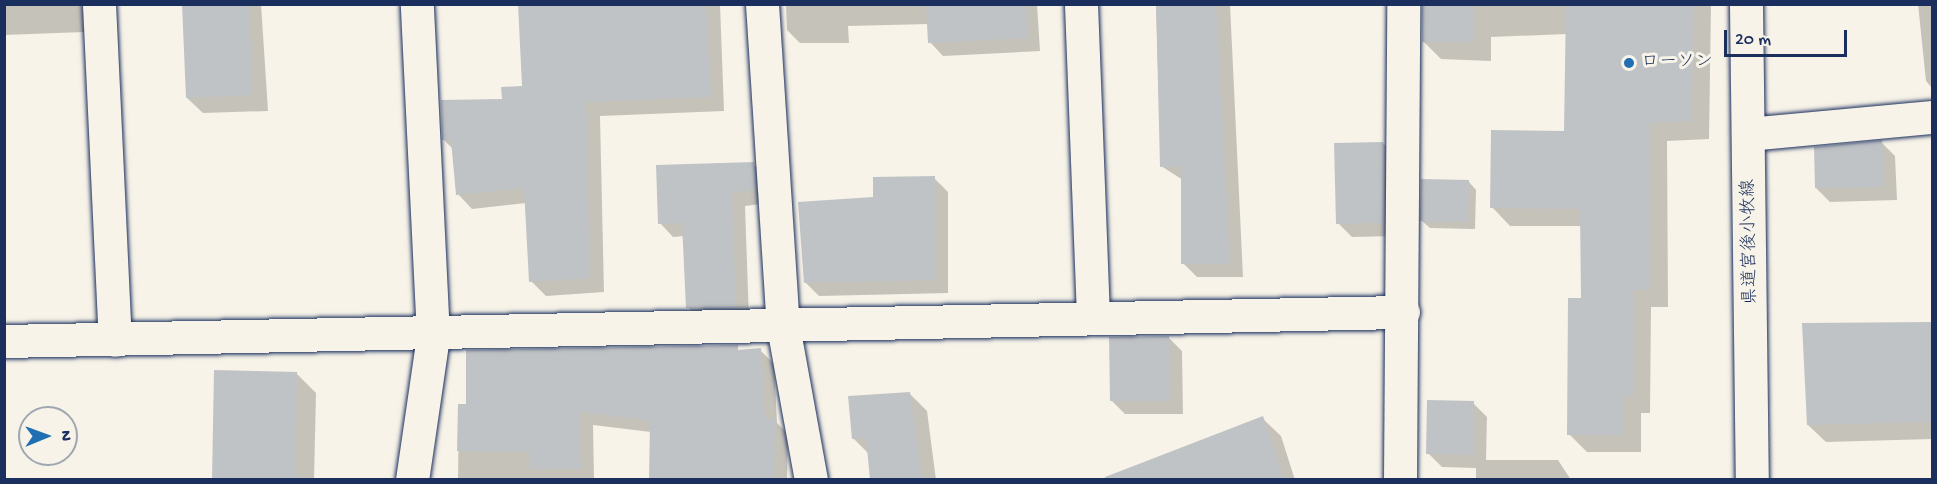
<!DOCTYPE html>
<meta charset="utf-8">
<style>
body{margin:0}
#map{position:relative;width:1937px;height:484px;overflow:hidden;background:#f7f3e8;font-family:"Gochi Hand","Klee One",sans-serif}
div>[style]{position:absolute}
.shadow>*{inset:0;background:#0003}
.building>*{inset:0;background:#c0c3c5}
.roads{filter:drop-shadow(0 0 2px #1b2f5e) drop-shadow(0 0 2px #1b2f5e)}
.street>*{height:33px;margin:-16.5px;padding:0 16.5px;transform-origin:16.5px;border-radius:16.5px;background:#f7f3e8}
.secondary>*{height:33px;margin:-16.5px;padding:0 16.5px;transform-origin:16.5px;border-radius:16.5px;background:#f7f3e8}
.dots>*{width:16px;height:16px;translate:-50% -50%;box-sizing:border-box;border:3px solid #f7f3e8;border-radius:50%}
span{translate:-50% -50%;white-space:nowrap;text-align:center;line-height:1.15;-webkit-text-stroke:6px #f7f3e8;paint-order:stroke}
.poi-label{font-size:18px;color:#1b2f5e}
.left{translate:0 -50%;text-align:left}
.street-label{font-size:18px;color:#1b2f5e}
.frame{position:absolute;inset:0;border:6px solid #1b2f5e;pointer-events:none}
.north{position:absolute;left:18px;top:406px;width:60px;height:60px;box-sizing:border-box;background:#f7f3e8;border:2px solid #9fa5b1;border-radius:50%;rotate:89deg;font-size:16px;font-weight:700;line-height:24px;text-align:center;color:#1b2f5e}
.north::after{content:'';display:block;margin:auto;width:21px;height:27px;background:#1f6fb2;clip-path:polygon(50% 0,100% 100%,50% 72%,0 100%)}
.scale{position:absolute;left:1724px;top:30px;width:123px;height:27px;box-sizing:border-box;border:3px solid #1b2f5e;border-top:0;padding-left:8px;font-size:18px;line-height:21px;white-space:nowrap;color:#1b2f5e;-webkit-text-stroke:4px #f7f3e8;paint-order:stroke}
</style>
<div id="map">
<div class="shadow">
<i style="clip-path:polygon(4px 4px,82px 4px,84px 32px,4px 35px)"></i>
<i style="clip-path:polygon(185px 4px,261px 4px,268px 111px,203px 113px,187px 98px)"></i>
<i style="clip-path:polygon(520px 4px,720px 4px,724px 111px,600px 116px,604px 292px,546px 296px,531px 281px,526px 203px,472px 209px,458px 194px,453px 149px,444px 140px,523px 87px)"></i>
<i style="clip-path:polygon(786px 4px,1037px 4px,1040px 51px,943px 56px,930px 42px,929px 24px,848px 26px,849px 43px,800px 43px,787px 30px)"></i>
<i style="clip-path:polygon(1156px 4px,1230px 4px,1243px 277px,1197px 277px,1183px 263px,1183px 180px,1161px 166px)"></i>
<i style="clip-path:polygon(1422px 4px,1711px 4px,1709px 139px,1667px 141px,1668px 307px,1651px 307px,1650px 413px,1641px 413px,1641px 452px,1587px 452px,1569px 434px,1582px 299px,1582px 226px,1510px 226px,1492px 207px,1565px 132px,1567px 34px,1491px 37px,1491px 61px,1441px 59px,1423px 41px)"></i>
<i style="clip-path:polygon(1918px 4px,1932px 4px,1932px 88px,1926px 81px)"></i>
<i style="clip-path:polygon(1881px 142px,1895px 156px,1897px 200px,1830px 202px,1816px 188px)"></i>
<i style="clip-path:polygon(1383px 143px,1397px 157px,1396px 236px,1352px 237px,1338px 223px)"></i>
<i style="clip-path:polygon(753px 164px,766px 177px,768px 203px,745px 206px,749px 320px,701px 321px,688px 307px,684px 236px,673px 237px,660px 223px)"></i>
<i style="clip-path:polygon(934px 178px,948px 192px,948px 293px,819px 296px,805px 282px,875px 198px)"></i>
<i style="clip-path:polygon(1469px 182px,1476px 190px,1475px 229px,1430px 228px,1422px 221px)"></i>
<i style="clip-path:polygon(1804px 324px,1932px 324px,1932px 439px,1826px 442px,1808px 425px)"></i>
<i style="clip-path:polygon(1168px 337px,1182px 351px,1183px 414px,1125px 414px,1111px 400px)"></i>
<i style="clip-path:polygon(760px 350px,774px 364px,777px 423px,788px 434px,787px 480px,651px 480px,651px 432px,593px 425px,594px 480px,458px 480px,459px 406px)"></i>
<i style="clip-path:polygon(296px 373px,316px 393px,314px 480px,214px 480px)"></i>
<i style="clip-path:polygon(909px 393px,927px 411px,936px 480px,871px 480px,869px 454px,853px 438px)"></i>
<i style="clip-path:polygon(1473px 403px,1487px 417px,1486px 460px,1558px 460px,1571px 480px,1476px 480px,1476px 468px,1442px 467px,1428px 453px)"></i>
<i style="clip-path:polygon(1262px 418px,1281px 436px,1295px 480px,1130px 480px)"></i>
</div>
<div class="building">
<i style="clip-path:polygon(182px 4px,249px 4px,252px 95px,186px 98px)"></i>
<i style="clip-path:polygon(518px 4px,706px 4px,711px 97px,586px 102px,590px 278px,529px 282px,524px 188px,456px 195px,451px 140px,442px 140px,441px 100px,502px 99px,501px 87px,522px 86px)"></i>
<i style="clip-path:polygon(926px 4px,1026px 4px,1028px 38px,928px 43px)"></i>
<i style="clip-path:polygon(1156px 4px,1216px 4px,1230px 264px,1181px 264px,1181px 167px,1160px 167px)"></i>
<i style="clip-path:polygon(1422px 4px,1474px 4px,1473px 43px,1422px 42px)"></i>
<i style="clip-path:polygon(1566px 4px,1693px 4px,1692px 121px,1650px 123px,1650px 290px,1633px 290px,1633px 396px,1624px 396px,1624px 435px,1567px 435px,1568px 298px,1581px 298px,1580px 209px,1490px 208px,1491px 130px,1564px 131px)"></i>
<i style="clip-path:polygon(1882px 140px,1884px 187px,1815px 188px,1814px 147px)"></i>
<i style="clip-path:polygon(1383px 142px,1383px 223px,1336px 224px,1334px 143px)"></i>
<i style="clip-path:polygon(754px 162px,755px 190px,732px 193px,736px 307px,686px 308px,682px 223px,658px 224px,656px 165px)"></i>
<i style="clip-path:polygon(935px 176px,935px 280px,804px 283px,798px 202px,873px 197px,873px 177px)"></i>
<i style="clip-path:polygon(1421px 179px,1469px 180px,1468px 222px,1420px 221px)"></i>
<i style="clip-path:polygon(1932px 322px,1932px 422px,1807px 425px,1802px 323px)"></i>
<i style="clip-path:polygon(1169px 336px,1169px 401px,1110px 401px,1109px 337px)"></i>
<i style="clip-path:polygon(738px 345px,738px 350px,761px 348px,765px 418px,775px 419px,774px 480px,649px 480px,650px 421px,580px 412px,581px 469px,530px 469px,530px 452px,457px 451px,458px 404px,466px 404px,466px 350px)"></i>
<i style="clip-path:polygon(214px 370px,297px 372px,295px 480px,212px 480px)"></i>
<i style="clip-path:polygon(910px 392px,922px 480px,870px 480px,866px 437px,852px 439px,848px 396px)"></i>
<i style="clip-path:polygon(1427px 400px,1474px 401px,1473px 455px,1426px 454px)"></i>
<i style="clip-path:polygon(1263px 416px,1284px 480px,1106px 480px,1105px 477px)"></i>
</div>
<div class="roads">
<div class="street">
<i style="left:99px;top:4px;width:336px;rotate:87.3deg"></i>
<i style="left:762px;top:4px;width:323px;rotate:86.3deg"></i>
<i style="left:783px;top:326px;width:157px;rotate:79.7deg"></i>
<i style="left:1081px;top:4px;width:311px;rotate:87.8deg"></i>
<i style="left:1748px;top:134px;width:185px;rotate:-5.3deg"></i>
<i style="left:4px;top:341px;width:1399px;rotate:-1.19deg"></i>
<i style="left:412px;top:480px;width:146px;rotate:-81.7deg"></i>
<i style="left:433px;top:336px;width:332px;rotate:-92.8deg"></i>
<i style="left:1400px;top:480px;width:476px;rotate:-89.6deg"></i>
</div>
<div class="secondary">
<i style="left:1746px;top:4px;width:476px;rotate:89.3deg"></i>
</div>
</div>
<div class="dots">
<i style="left:1629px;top:63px;background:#1f6fb2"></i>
</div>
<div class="poi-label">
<span class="left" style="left:1641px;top:63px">ローソン</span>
</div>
<div class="street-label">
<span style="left:1751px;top:242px;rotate:-91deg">県道宮後小牧線</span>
</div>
<div class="frame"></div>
<div class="north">N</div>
<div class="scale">20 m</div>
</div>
